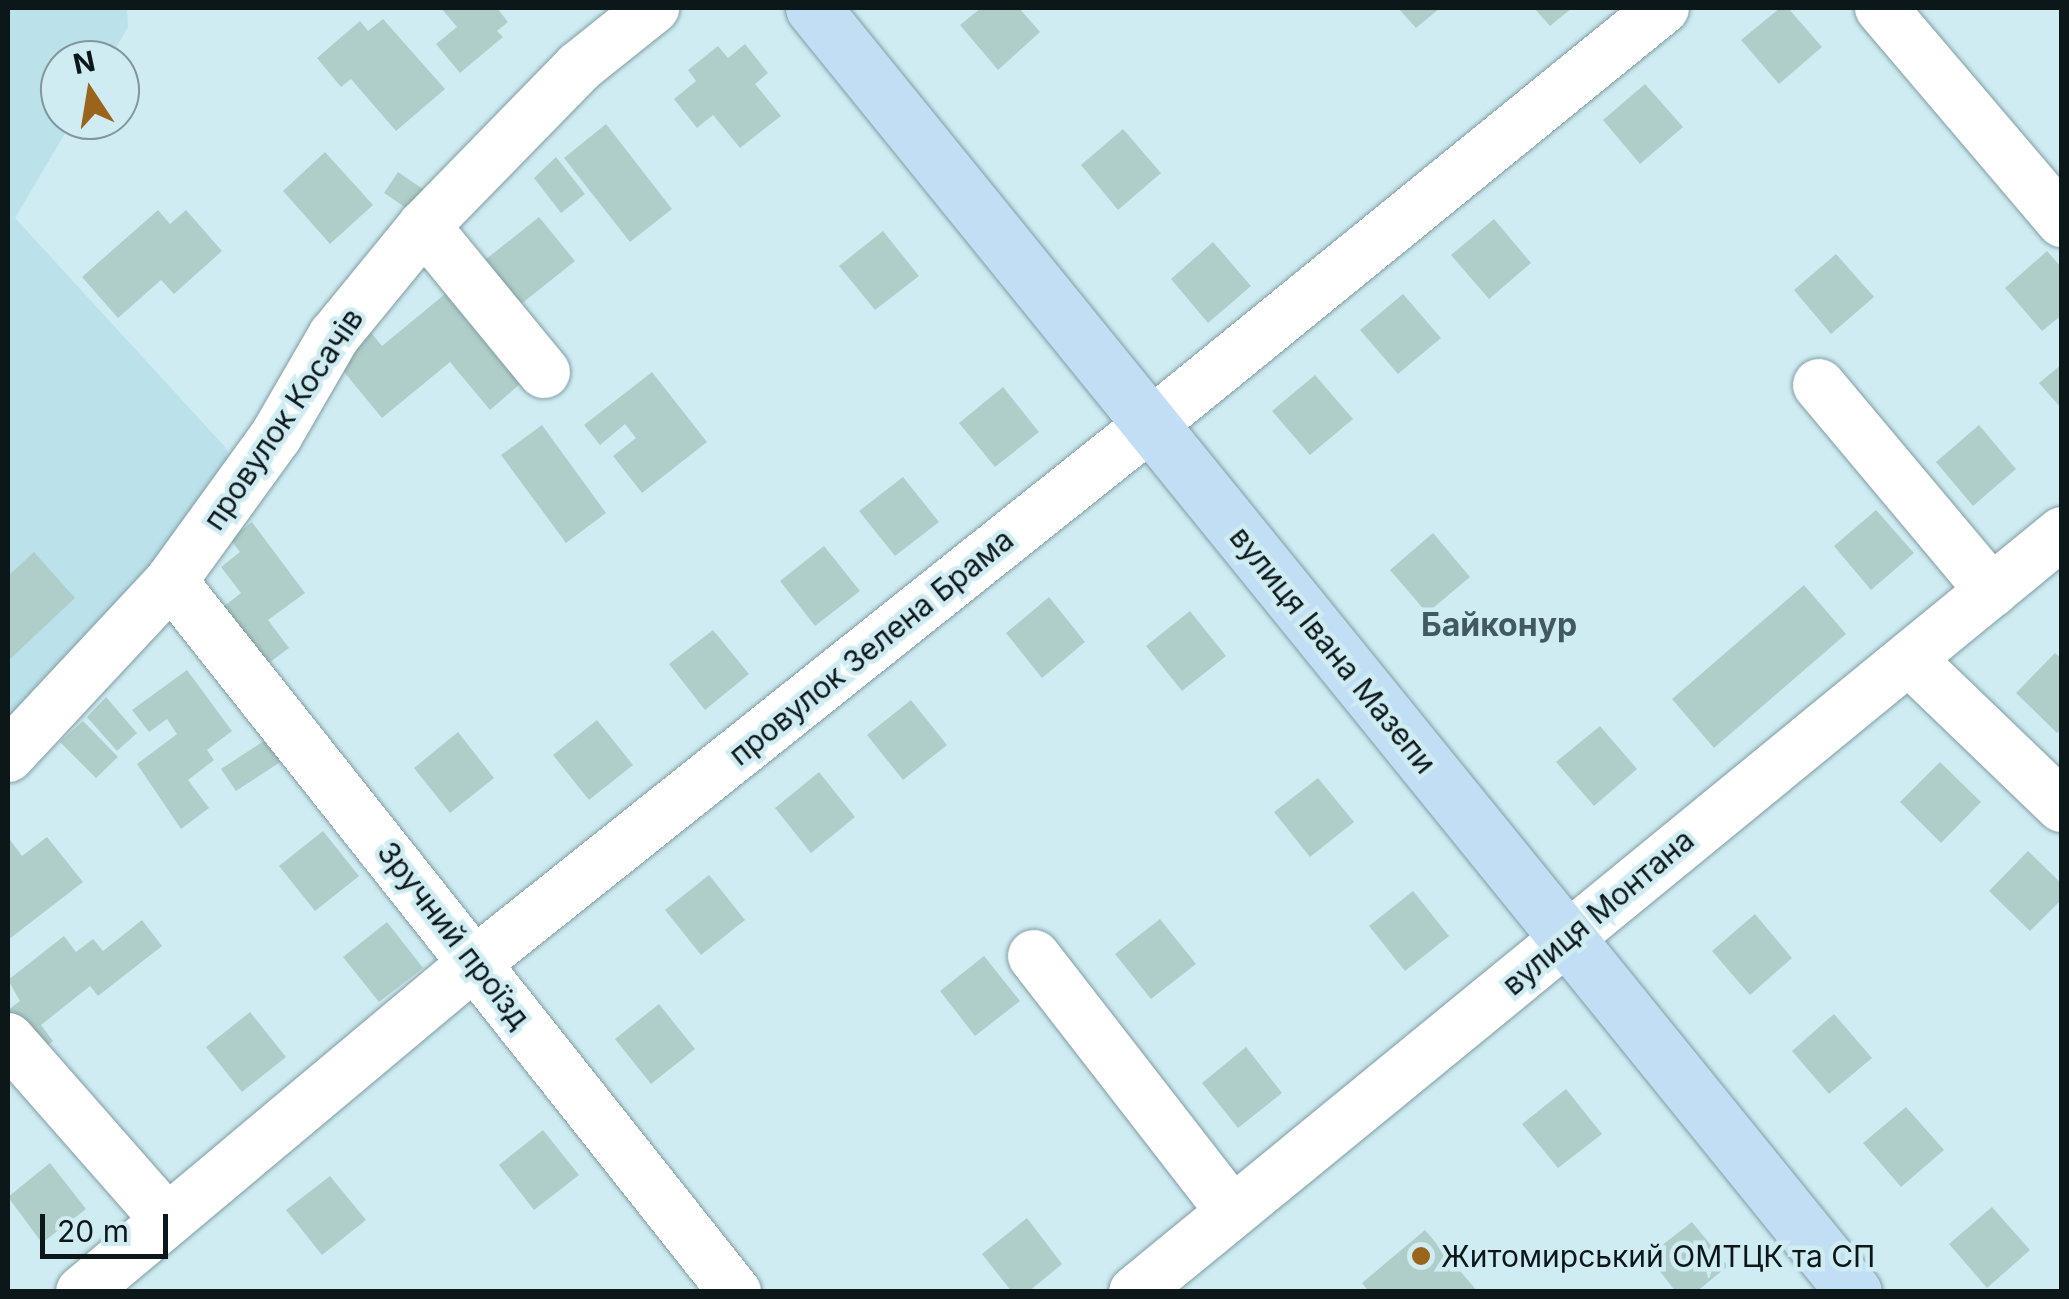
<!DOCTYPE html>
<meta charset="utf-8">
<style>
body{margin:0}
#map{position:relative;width:2069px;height:1299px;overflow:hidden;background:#cfecf3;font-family:Inter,sans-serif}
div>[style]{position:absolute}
.built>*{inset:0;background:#bbe1ea}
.building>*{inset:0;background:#b0cec9}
.roads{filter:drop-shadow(0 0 2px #819ca3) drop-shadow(0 0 2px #819ca3)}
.minor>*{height:52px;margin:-26px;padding:0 26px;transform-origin:26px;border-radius:26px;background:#fff}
.major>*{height:55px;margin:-27.5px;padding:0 27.5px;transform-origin:27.5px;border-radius:27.5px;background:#c2def4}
.dots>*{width:28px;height:28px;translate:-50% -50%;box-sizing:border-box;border:5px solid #cfecf3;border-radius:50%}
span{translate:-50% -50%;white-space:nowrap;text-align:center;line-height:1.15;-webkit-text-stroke:9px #cfecf3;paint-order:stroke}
.street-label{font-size:30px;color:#0c1719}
.poi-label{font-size:30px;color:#0c1719}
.left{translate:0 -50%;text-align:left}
.neighbourhood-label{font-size:32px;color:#415a60;font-weight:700}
.frame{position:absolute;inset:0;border:10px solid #0c1719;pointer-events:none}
.north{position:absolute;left:40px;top:40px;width:100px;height:100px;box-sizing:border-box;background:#cfecf3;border:2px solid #81979c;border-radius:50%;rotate:348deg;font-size:28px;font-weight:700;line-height:40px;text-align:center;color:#0c1719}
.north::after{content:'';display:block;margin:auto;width:35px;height:45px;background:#9a641c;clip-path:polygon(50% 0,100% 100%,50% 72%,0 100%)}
.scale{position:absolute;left:40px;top:1214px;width:128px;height:45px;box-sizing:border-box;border:5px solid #0c1719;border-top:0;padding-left:12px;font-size:30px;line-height:35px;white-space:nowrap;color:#0c1719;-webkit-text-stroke:8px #cfecf3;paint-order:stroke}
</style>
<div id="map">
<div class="built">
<i style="clip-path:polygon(8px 8px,127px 8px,128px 27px,109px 60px,60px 60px,60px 120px,73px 120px,15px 218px,226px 448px,230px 460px,152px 570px,8px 731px)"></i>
</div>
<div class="building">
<i style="clip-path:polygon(441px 8px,497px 8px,508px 22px,497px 31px,503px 37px,460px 73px,436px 44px,457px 27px)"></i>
<i style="clip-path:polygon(981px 8px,1019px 8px,1040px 32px,998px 70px,960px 25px)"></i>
<i style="clip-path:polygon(1398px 8px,1440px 8px,1416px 28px)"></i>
<i style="clip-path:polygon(1534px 8px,1572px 8px,1550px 26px)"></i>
<i style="clip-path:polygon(1780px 8px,1788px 8px,1822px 47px,1779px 84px,1741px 40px)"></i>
<i style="clip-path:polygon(383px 19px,445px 89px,396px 131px,351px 79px,341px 87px,317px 58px,360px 21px,368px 31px)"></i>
<i style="clip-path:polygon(745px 44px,768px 73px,755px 84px,781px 116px,740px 148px,713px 115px,697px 128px,674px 99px,696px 81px,688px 70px,718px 46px,728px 58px)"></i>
<i style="clip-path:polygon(1645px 84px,1683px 127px,1640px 164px,1603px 120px)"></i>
<i style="clip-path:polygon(606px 124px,672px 209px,630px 242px,564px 158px)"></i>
<i style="clip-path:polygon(1123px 129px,1161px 173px,1118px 210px,1081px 165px)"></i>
<i style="clip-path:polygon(325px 152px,373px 205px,330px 244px,283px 191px)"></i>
<i style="clip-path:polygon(556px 157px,585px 194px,561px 213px,534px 178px)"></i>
<i style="clip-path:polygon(398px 172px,430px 194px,415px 214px,384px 193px)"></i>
<i style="clip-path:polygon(158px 210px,170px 224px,186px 210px,222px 251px,174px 294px,161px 280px,118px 318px,82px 277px)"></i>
<i style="clip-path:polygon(539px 217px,575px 261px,501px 320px,466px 275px)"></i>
<i style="clip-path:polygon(1494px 219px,1531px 263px,1489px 299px,1451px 255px)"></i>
<i style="clip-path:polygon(883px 231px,919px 276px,875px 310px,839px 266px)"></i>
<i style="clip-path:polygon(1213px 242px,1251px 286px,1208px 323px,1171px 279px)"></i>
<i style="clip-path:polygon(2047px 251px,2062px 268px,2062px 315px,2042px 331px,2005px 288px)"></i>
<i style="clip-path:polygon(1836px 254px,1874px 297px,1831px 334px,1794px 290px)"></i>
<i style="clip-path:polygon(445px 294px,520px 384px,490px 410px,450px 362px,382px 418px,340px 367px,369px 330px,382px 346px)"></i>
<i style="clip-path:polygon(1403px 294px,1441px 338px,1398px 374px,1360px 330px)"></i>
<i style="clip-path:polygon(2062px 364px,2062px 409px,2039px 383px)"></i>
<i style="clip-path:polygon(652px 372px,707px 442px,642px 493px,613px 456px,636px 438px,625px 424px,600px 445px,584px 425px)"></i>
<i style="clip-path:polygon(1315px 375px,1353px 419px,1310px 455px,1272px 411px)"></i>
<i style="clip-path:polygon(1003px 387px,1039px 432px,995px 467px,959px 423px)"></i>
<i style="clip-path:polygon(542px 425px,606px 513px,566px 543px,501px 455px)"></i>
<i style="clip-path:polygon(1979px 425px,2016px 469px,1973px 506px,1936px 462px)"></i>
<i style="clip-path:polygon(903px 477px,939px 522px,895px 556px,859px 511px)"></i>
<i style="clip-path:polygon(1876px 510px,1914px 553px,1871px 590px,1834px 546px)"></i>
<i style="clip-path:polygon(252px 522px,305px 593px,268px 620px,289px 648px,262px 668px,219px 610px,241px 593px,221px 567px,240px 552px,230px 539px)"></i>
<i style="clip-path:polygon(1433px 533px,1470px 577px,1427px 613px,1390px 570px)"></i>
<i style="clip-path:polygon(824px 546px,860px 591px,815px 626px,780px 581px)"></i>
<i style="clip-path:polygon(34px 552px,75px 598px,8px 661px,8px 576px)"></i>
<i style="clip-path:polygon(1804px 585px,1846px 634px,1714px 748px,1672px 699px)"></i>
<i style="clip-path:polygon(1049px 597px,1085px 642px,1042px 678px,1006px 633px)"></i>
<i style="clip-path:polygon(1190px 611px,1226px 656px,1182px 691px,1146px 646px)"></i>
<i style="clip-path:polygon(713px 630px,749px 674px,705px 710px,669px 664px)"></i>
<i style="clip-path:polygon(2055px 653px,2062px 659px,2062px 728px,2057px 733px,2016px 693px)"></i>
<i style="clip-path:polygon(187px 670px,232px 731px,207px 750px,214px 760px,188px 780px,209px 808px,181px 829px,137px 764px,177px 734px,167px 719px,149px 732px,132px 710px)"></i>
<i style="clip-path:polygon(106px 697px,137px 733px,117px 751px,87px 717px)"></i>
<i style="clip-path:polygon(911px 700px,947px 745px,903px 780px,867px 735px)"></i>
<i style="clip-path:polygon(597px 720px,633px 765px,589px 800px,553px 755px)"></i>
<i style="clip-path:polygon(83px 721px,118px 757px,96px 778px,60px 742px)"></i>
<i style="clip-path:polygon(1600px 726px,1637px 769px,1594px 806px,1556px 762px)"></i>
<i style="clip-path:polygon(458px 732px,494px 778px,450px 813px,414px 768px)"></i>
<i style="clip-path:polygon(273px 735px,288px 757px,236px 791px,221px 769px)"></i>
<i style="clip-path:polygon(1940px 762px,1981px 802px,1941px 843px,1900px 802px)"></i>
<i style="clip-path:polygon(819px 772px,855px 817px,811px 853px,775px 808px)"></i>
<i style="clip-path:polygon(1318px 778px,1354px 822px,1310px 857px,1274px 812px)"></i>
<i style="clip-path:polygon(323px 831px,359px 876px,315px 911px,279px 866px)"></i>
<i style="clip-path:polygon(8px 837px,22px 856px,47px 837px,83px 882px,8px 940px)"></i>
<i style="clip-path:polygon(2028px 851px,2062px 884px,2062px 899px,2030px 931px,1989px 891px)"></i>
<i style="clip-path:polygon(709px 875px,745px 920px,701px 955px,665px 910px)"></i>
<i style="clip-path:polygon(1413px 891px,1449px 936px,1405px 971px,1369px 926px)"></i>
<i style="clip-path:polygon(1755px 914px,1792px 958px,1750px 995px,1712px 951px)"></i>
<i style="clip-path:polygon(1160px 919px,1196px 964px,1151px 999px,1115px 954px)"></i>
<i style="clip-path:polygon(142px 920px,162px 946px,98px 996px,90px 986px,41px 1025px,53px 1041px,33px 1056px,8px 1023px,8px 1010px,20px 1001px,8px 980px,64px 936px,76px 952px,93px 939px,103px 951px)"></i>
<i style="clip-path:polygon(387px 922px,423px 968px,379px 1002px,343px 957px)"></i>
<i style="clip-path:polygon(984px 956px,1020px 1001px,975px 1036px,940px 991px)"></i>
<i style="clip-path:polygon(659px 1004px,695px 1049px,651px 1084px,615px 1039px)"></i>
<i style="clip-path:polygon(250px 1012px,286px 1057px,242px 1092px,206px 1047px)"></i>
<i style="clip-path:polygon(1834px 1014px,1872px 1058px,1829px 1094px,1792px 1051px)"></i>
<i style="clip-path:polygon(1246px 1047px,1282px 1093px,1238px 1128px,1202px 1083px)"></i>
<i style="clip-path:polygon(1566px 1089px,1602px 1134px,1558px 1168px,1522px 1124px)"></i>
<i style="clip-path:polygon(1906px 1107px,1944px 1150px,1901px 1187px,1863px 1143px)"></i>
<i style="clip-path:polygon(543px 1130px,579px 1175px,534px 1210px,499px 1165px)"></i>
<i style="clip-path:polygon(50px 1163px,86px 1209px,42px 1243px,8px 1197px)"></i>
<i style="clip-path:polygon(330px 1176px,366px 1220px,322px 1255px,286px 1210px)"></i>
<i style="clip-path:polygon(1992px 1207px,2030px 1250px,1987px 1288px,1949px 1244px)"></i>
<i style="clip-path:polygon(1027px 1218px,1062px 1264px,1028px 1292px,1012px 1292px,982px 1254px)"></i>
<i style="clip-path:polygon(1692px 1222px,1728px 1266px,1696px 1292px,1676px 1292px,1648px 1256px)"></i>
<i style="clip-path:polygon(1425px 1230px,1478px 1292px,1369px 1292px,1362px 1283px)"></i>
</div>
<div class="roads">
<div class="minor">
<i style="left:1881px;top:8px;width:280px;rotate:49.6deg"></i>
<i style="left:424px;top:226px;width:189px;rotate:50.6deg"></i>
<i style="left:1819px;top:385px;width:269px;rotate:50deg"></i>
<i style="left:171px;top:581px;width:908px;rotate:51.58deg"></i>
<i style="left:1909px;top:659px;width:212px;rotate:43.9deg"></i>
<i style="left:8px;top:756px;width:239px;rotate:-47deg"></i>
<i style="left:171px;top:581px;width:179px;rotate:-54.1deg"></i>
<i style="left:276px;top:436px;width:116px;rotate:-59.9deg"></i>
<i style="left:334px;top:336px;width:142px;rotate:-50.7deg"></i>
<i style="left:424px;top:226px;width:222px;rotate:-45.7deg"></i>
<i style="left:579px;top:67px;width:95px;rotate:-38.6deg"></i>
<i style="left:1034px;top:956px;width:323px;rotate:52.2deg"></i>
<i style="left:8px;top:1039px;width:241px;rotate:48.7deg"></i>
<i style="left:82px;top:1292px;width:514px;rotate:-39.95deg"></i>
<i style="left:476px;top:962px;width:862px;rotate:-38.55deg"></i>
<i style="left:1150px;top:425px;width:661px;rotate:-39.11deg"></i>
<i style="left:1135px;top:1292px;width:1198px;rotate:-39.31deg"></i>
</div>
<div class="major">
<i style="left:813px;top:8px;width:1653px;rotate:50.97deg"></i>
</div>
</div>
<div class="dots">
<i style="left:1421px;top:1256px;background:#9a641c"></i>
</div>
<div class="street-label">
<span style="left:283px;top:419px;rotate:-56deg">провулок Косачів</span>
<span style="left:871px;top:647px;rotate:-39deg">провулок Зелена Брама</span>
<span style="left:1333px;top:650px;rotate:51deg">вулиця Івана Мазепи</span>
<span style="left:1598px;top:912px;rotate:-40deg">вулиця Монтана</span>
<span style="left:454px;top:935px;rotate:52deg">Зручний проїзд</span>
</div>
<div class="poi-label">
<span class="left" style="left:1441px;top:1256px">Житомирський ОМТЦК та СП</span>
</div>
<div class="neighbourhood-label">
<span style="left:1499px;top:625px">Байконур</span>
</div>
<div class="frame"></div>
<div class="north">N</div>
<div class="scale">20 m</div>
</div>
